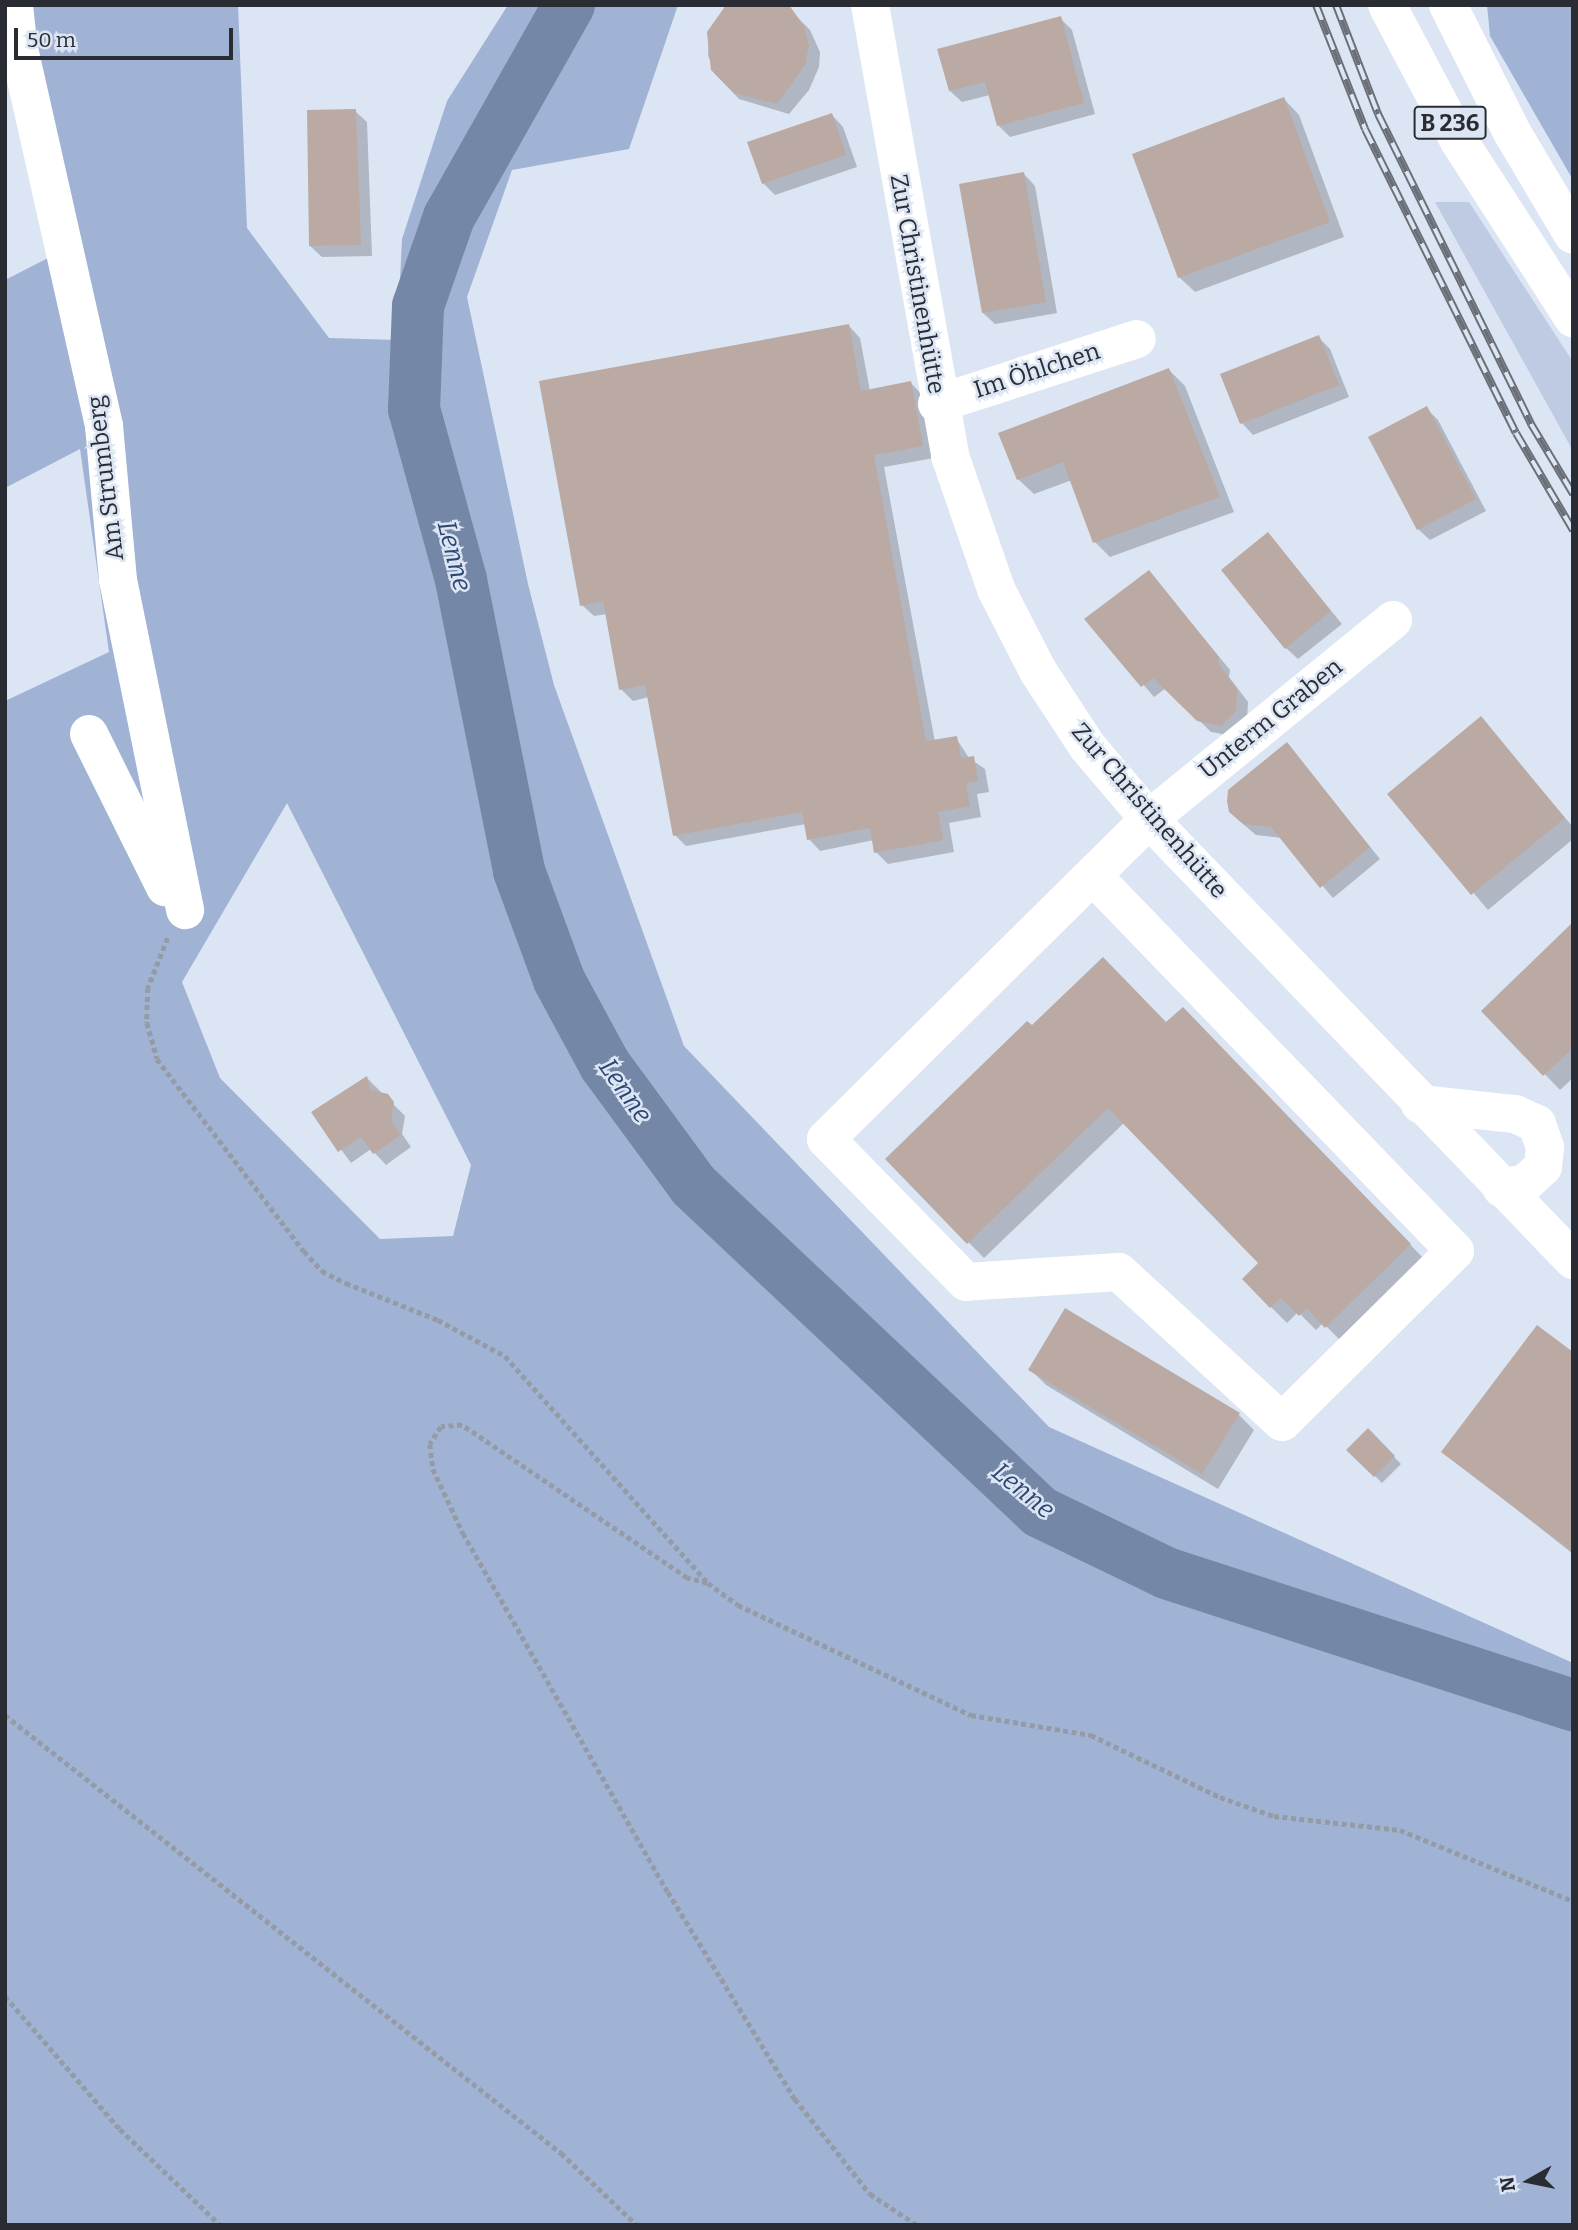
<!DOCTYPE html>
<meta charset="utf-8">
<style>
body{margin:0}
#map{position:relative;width:1578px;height:2230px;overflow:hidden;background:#dce5f3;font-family:Bitter,serif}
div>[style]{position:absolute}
.green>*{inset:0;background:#becbe3}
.forest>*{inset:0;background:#a0b3d5}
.shadow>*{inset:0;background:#0003}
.river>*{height:52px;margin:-26px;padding:0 26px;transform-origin:26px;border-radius:26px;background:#7587a7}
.building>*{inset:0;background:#baaaa3}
.path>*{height:4.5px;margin-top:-2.25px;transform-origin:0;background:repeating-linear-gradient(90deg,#949ba5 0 5px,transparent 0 8.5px)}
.minor>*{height:38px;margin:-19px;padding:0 19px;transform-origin:19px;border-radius:19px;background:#fff}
.major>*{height:38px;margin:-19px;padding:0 19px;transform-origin:19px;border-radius:19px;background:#fff}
.rail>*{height:8px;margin-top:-4px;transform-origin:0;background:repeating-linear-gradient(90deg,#dce5f3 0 16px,#6a6f78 0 32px);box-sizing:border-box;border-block:2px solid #6a6f78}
span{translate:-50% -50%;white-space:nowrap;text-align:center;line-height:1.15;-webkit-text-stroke:5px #dce5f3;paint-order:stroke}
.shield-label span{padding:2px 5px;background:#dce5f3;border:2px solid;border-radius:5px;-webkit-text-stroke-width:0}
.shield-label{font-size:23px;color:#292c32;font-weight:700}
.street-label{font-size:24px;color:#292c32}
.water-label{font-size:26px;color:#2c4572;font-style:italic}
.frame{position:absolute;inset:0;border:7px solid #292c32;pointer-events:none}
.north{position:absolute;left:1494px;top:2146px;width:70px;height:70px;-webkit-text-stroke:5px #dce5f3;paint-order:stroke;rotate:261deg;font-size:19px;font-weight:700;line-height:28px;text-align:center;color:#292c32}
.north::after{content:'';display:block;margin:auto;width:24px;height:32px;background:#292c32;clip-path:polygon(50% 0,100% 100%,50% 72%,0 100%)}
.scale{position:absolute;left:14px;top:28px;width:219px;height:32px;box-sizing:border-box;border:4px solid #292c32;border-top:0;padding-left:9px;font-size:21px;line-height:24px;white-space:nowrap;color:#292c32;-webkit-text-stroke:5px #dce5f3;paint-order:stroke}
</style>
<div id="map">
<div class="green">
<i style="clip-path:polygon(1435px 202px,1469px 202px,1573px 362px,1573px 451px)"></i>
</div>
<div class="forest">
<i style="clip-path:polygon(evenodd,23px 5px,238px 5px,247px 228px,329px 338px,397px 340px,402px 239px,447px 101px,508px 5px,678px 5px,629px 149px,512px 170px,467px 297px,528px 584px,554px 685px,684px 1046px,1049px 1427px,1573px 1663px,1573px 2225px,5px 2225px,5px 701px,109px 652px,80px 449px,5px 488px,5px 280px,52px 256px,23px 5px,287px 803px,471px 1165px,453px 1236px,380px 1239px,220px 1078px,182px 982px,287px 803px)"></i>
<i style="clip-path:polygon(1487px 5px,1573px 5px,1573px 180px,1490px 36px)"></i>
</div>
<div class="shadow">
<i style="clip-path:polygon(730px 5px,786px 6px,810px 30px,820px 52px,819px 67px,809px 90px,789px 114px,739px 99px,715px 74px,708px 55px,709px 32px)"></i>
<i style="clip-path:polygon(1060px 18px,1072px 30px,1095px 114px,1010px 137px,998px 125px,990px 95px,962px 102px,950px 91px)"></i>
<i style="clip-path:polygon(1284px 99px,1299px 115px,1344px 237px,1195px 292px,1179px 277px)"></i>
<i style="clip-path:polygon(355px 111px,367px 122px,372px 256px,322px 257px,310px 246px)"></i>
<i style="clip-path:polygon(832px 115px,843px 127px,857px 167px,775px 195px,763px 183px)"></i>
<i style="clip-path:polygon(1024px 174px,1035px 186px,1057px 313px,995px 324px,983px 313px)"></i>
<i style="clip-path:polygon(849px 326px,860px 338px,870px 391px,911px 383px,922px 395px,934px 458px,884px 467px,935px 742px,956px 738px,969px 758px,985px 769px,989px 792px,977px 794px,981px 817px,949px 823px,954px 852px,888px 864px,876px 852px,874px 840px,820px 851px,809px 839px,806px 824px,686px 846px,675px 835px,649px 697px,633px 701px,621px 689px,607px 614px,594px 616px,582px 605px)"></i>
<i style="clip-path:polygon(1318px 337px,1330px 349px,1349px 397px,1253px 435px,1242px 423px,1223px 375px)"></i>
<i style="clip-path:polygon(1169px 370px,1185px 386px,1234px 512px,1110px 557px,1095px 542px,1072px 480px,1034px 494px,1018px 479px)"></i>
<i style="clip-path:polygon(1426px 408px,1438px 420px,1486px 511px,1430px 540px,1418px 529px)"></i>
<i style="clip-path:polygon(1268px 534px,1342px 624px,1298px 659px,1286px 648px)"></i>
<i style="clip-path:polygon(1149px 572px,1230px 670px,1229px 677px,1248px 702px,1247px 723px,1233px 736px,1211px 732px,1166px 688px,1154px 697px,1087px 619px)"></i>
<i style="clip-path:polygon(1481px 719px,1573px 827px,1573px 839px,1488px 910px,1390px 794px)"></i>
<i style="clip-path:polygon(1287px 744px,1380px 859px,1333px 898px,1282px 838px,1256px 835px,1243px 824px)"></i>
<i style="clip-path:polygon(1573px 925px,1573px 1078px,1560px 1090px,1484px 1011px)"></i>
<i style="clip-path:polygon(1198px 1024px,1426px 1261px,1342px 1342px,1323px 1323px,1316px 1330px,1298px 1312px,1287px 1323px,1271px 1307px,1244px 1279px,1261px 1263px,1125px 1122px,984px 1258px,887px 1159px,1032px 1028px)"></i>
<i style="clip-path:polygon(367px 1078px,405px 1116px,402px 1134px,411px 1147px,386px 1165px,371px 1149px,351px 1163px,314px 1112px)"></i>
<i style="clip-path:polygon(1573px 1354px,1573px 1554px,1444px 1452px)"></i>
<i style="clip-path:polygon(1031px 1370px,1238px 1414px,1254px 1430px,1218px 1489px,1046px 1385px)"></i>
<i style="clip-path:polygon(1368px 1431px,1401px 1464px,1382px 1483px,1349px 1450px)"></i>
</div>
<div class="river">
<i style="left:569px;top:5px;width:244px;rotate:119.5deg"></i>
<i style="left:449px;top:217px;width:94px;rotate:109.2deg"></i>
<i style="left:418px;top:306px;width:103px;rotate:92.2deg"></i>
<i style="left:414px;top:409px;width:177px;rotate:74.6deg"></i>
<i style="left:461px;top:580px;width:297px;rotate:78.7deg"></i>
<i style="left:519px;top:871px;width:116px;rotate:69.8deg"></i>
<i style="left:559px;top:980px;width:97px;rotate:61.6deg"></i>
<i style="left:605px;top:1065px;width:150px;rotate:53.7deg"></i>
<i style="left:694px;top:1186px;width:475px;rotate:43.3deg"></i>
<i style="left:1040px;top:1512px;width:140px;rotate:25.8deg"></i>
<i style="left:1166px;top:1573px;width:428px;rotate:18deg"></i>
</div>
<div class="building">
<i style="clip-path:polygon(726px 5px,789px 5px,804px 26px,809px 45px,805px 65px,777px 104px,734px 93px,711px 70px,707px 32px)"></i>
<i style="clip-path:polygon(1061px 16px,1084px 103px,997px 126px,985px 82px,949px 91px,937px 49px)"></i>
<i style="clip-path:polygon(1284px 97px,1330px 222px,1178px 278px,1132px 154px)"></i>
<i style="clip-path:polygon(356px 109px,361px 245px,309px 246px,307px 110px)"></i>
<i style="clip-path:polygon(832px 113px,846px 155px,762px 184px,747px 142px)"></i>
<i style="clip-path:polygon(1024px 172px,1046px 302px,982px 313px,959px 184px)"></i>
<i style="clip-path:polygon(849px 324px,861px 391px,911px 381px,923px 446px,874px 455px,926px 741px,957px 736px,961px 758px,974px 756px,978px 781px,966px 783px,970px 806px,938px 812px,943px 840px,874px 853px,870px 828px,807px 840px,802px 812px,673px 836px,645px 685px,619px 690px,603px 601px,580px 606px,539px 381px)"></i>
<i style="clip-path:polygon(1319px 335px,1339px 385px,1240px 424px,1220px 374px)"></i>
<i style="clip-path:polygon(1169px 368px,1220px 497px,1093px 543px,1063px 462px,1017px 480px,998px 433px)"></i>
<i style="clip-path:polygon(1427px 406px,1476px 499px,1417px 530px,1368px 437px)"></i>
<i style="clip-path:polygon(1268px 532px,1331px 611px,1285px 649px,1221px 570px)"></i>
<i style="clip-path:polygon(1149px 570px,1219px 657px,1218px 663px,1237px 689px,1236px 711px,1221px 726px,1197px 721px,1153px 678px,1141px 687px,1084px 619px)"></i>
<i style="clip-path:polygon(1481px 716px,1565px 818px,1471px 895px,1387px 794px)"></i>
<i style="clip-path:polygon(1287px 742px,1370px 847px,1320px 888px,1271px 827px,1243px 824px,1229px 812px,1227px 801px,1228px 790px)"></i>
<i style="clip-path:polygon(1573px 922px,1573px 1048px,1543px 1076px,1481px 1011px)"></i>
<i style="clip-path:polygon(1103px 957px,1166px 1022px,1183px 1007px,1411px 1244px,1325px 1328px,1307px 1308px,1299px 1316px,1281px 1298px,1270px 1308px,1242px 1279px,1258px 1263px,1108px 1108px,967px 1244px,885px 1159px,1027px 1021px,1032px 1025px)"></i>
<i style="clip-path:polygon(367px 1076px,370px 1090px,388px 1094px,394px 1102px,391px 1121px,401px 1135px,373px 1154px,361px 1137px,338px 1152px,311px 1112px)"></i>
<i style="clip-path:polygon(1065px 1308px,1240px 1413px,1202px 1474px,1028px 1370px)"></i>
<i style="clip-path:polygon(1537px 1325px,1573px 1352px,1573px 1552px,1441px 1452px)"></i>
<i style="clip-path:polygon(1368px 1428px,1395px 1456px,1374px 1477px,1346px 1450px)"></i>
</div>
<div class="path">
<i style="left:168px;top:938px;width:54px;rotate:111.8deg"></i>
<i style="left:148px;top:988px;width:35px;rotate:92deg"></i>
<i style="left:147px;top:1023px;width:37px;rotate:74deg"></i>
<i style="left:157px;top:1059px;width:242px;rotate:52.6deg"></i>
<i style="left:304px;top:1251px;width:27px;rotate:48deg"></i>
<i style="left:322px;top:1271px;width:27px;rotate:27deg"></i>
<i style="left:346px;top:1283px;width:99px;rotate:21.9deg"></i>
<i style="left:438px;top:1320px;width:76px;rotate:28.2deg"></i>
<i style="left:505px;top:1356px;width:305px;rotate:48.2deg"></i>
<i style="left:708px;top:1583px;width:37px;rotate:36deg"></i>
<i style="left:738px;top:1605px;width:258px;rotate:25.3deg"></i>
<i style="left:971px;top:1715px;width:122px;rotate:9.5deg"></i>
<i style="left:1091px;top:1735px;width:143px;rotate:25.7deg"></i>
<i style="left:1220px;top:1797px;width:57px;rotate:19.4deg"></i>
<i style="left:1274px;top:1816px;width:127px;rotate:6.3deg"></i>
<i style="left:1400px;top:1830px;width:187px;rotate:22.3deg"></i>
<i style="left:707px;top:1583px;width:21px;rotate:-166deg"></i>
<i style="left:687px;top:1578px;width:272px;rotate:-145.8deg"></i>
<i style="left:462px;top:1425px;width:21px;rotate:175deg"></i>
<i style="left:441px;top:1427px;width:20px;rotate:123deg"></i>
<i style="left:430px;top:1444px;width:25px;rotate:83deg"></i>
<i style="left:433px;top:1469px;width:71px;rotate:64.9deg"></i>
<i style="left:463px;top:1533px;width:413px;rotate:60.3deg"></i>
<i style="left:668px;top:1892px;width:243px;rotate:58.5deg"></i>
<i style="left:795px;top:2099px;width:121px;rotate:51.7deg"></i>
<i style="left:870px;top:2194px;width:56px;rotate:33.4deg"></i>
<i style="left:5px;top:1715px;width:708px;rotate:38.23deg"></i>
<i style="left:561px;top:2153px;width:105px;rotate:43.5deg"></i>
<i style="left:5px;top:1996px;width:176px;rotate:49.2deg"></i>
<i style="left:120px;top:2129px;width:139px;rotate:43.8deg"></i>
</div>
<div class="minor">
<i style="left:14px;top:5px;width:39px;rotate:84deg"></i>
<i style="left:18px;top:44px;width:392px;rotate:77.3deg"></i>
<i style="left:104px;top:426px;width:155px;rotate:84.8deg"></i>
<i style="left:118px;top:580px;width:337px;rotate:78.5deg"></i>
<i style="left:870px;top:5px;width:458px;rotate:79.9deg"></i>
<i style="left:950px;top:456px;width:141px;rotate:70.9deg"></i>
<i style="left:996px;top:589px;width:92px;rotate:62.9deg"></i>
<i style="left:1038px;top:671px;width:90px;rotate:56.8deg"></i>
<i style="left:1087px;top:746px;width:96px;rotate:49.7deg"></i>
<i style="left:1149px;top:819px;width:612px;rotate:46.13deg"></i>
<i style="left:1448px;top:5px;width:144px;rotate:63.3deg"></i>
<i style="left:1513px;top:134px;width:117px;rotate:59.3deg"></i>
<i style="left:937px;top:404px;width:210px;rotate:-18deg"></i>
<i style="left:89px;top:734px;width:171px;rotate:63.6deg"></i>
<i style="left:1093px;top:876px;width:521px;rotate:46.01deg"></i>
<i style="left:1455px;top:1251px;width:243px;rotate:135.3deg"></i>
<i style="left:1282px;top:1422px;width:222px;rotate:-137.4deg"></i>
<i style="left:1119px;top:1272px;width:153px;rotate:176.3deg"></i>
<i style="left:966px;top:1282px;width:200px;rotate:-134.4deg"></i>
<i style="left:826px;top:1139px;width:455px;rotate:-44.7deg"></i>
<i style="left:1149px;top:819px;width:315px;rotate:-39.2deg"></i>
<i style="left:1420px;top:1104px;width:96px;rotate:6deg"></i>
<i style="left:1515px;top:1114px;width:24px;rotate:24deg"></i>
<i style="left:1537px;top:1124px;width:24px;rotate:71deg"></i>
<i style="left:1545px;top:1147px;width:20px;rotate:96deg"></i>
<i style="left:1543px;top:1167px;width:24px;rotate:138deg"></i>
<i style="left:1525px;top:1183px;width:24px;rotate:168deg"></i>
</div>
<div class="major">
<i style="left:1387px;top:5px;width:154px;rotate:62.1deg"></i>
<i style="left:1459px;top:141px;width:211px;rotate:57.2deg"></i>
</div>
<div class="rail">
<i style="left:1316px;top:5px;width:133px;rotate:68.4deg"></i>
<i style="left:1365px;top:129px;width:339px;rotate:63.6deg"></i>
<i style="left:1516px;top:433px;width:113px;rotate:59.6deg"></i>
<i style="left:1336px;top:5px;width:117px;rotate:68.9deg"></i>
<i style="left:1378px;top:114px;width:346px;rotate:63.7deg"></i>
<i style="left:1531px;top:424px;width:82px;rotate:59deg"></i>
</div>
<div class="shield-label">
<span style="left:1450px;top:123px">B 236</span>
</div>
<div class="street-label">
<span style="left:917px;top:284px;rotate:80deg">Zur Christinenhütte</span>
<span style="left:1037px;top:371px;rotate:-18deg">Im Öhlchen</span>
<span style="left:106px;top:478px;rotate:-97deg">Am Strumberg</span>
<span style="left:1271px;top:719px;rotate:-39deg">Unterm Graben</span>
<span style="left:1149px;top:811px;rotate:49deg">Zur Christinenhütte</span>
</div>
<div class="water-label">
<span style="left:454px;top:556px;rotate:76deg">Lenne</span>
<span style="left:625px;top:1091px;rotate:55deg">Lenne</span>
<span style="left:1023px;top:1491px;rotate:39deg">Lenne</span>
</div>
<div class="frame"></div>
<div class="north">N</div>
<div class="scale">50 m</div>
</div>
